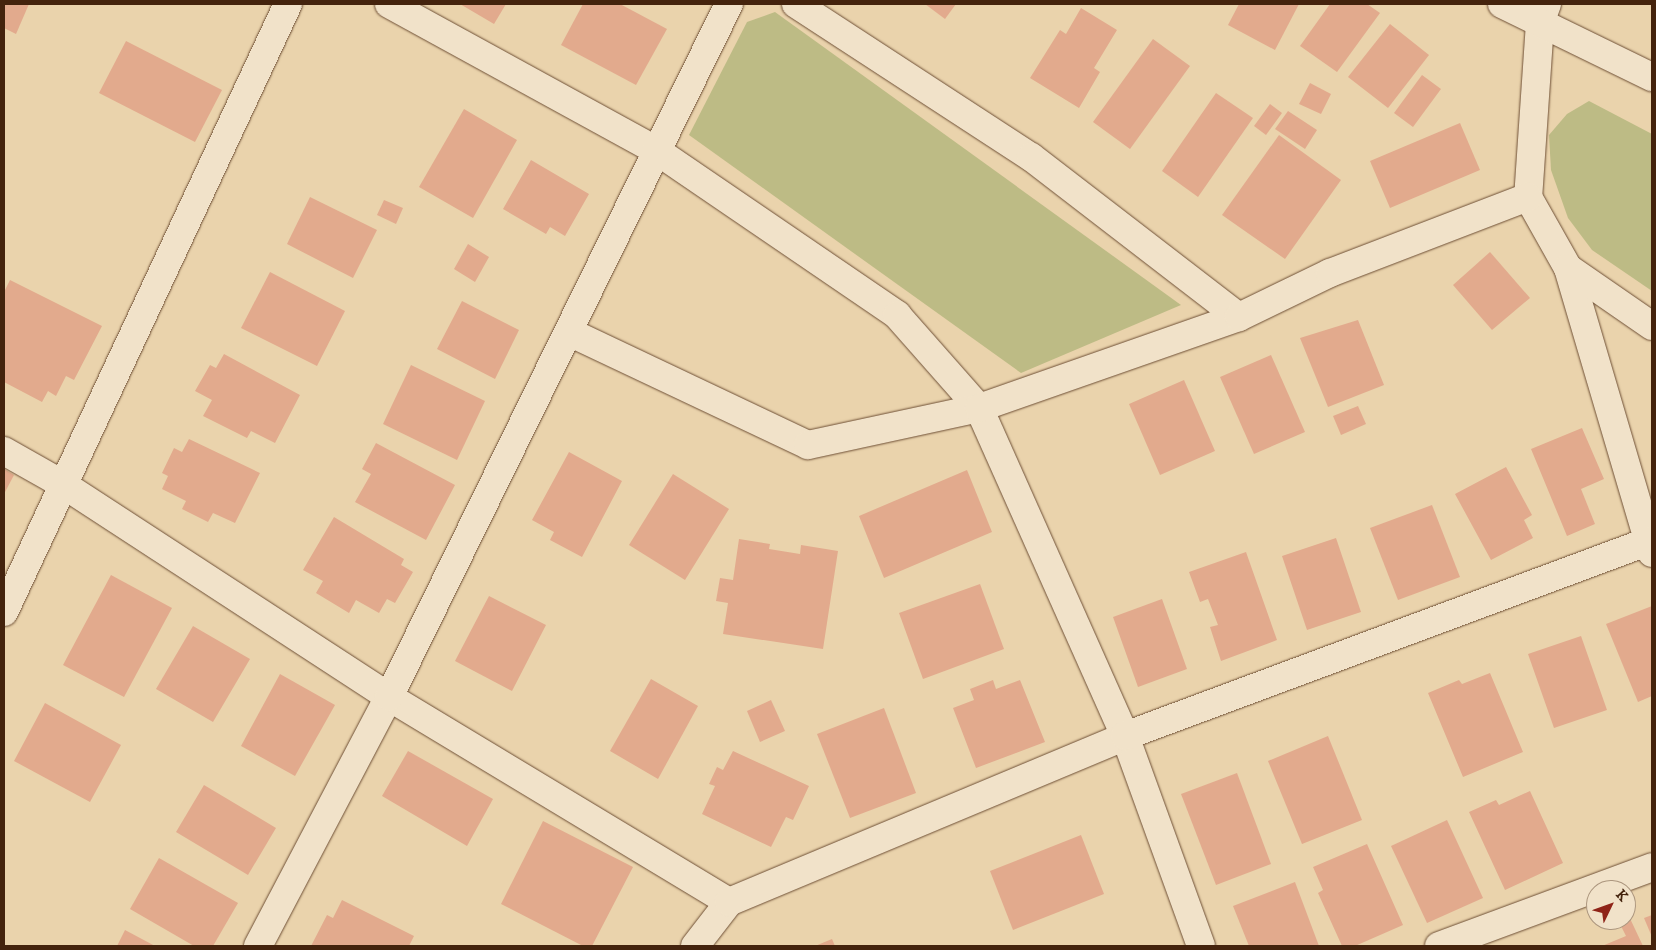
<!DOCTYPE html>
<style>
body{margin:0}
#map{position:relative;width:1656px;height:950px;overflow:hidden;background:#ead3ac;font-family:"IM FELL DW Pica",serif}
div>[style]{position:absolute}
.green>*{inset:0;background:#bdbb85}
.building>*{inset:0;background:#e2aa8d}
.roads{filter:drop-shadow(0 0 1px #6e4f35) drop-shadow(0 0 1px #6e4f35)}
.minor>*{height:28px;margin:-14px;padding:0 14px;transform-origin:14px;border-radius:14px;background:#f1e2c9}
.tertiary>*{height:28px;margin:-14px;padding:0 14px;transform-origin:14px;border-radius:14px;background:#f1e2c9}
span{translate:-50% -50%;white-space:nowrap;text-align:center;line-height:1.15;-webkit-text-stroke:4px #f1e2c9;paint-order:stroke}
.frame{position:absolute;inset:0;border:5px solid #44230d;pointer-events:none}
.north{position:absolute;left:1586px;top:880px;width:50px;height:50px;box-sizing:border-box;background:#f1e2c9;border:1px solid #ac967e;border-radius:50%;rotate:48deg;font-size:14px;font-weight:700;line-height:20px;text-align:center;color:#44230d}
.north::after{content:'';display:block;margin:auto;width:18px;height:22px;background:#8f2418;clip-path:polygon(50% 0,100% 100%,50% 72%,0 100%)}
</style>
<div id="map">
<div class="green">
<i style="clip-path:polygon(775px 12px,1181px 305px,1021px 373px,689px 135px,747px 22px)"></i>
<i style="clip-path:polygon(1589px 101px,1652px 134px,1652px 291px,1592px 250px,1568px 218px,1551px 170px,1549px 135px,1567px 114px)"></i>
</div>
<div class="building">
<i style="clip-path:polygon(4px 4px,29px 4px,16px 34px,4px 28px)"></i>
<i style="clip-path:polygon(460px 4px,506px 4px,494px 24px)"></i>
<i style="clip-path:polygon(583px 4px,620px 4px,667px 29px,636px 85px,561px 45px)"></i>
<i style="clip-path:polygon(925px 4px,956px 4px,945px 19px)"></i>
<i style="clip-path:polygon(1239px 4px,1299px 4px,1275px 50px,1228px 25px)"></i>
<i style="clip-path:polygon(1330px 4px,1367px 4px,1380px 13px,1337px 72px,1300px 46px)"></i>
<i style="clip-path:polygon(1081px 8px,1117px 30px,1094px 68px,1100px 72px,1079px 108px,1030px 78px,1060px 30px,1066px 34px)"></i>
<i style="clip-path:polygon(1390px 24px,1429px 55px,1388px 108px,1348px 77px)"></i>
<i style="clip-path:polygon(1153px 39px,1190px 66px,1130px 149px,1093px 122px)"></i>
<i style="clip-path:polygon(126px 41px,222px 90px,195px 142px,99px 93px)"></i>
<i style="clip-path:polygon(1422px 75px,1441px 89px,1413px 127px,1394px 113px)"></i>
<i style="clip-path:polygon(1310px 83px,1331px 94px,1321px 114px,1299px 104px)"></i>
<i style="clip-path:polygon(1216px 93px,1253px 118px,1198px 197px,1162px 171px)"></i>
<i style="clip-path:polygon(1270px 104px,1282px 113px,1266px 135px,1254px 126px)"></i>
<i style="clip-path:polygon(464px 109px,517px 140px,473px 218px,419px 187px)"></i>
<i style="clip-path:polygon(1288px 111px,1317px 130px,1305px 149px,1275px 129px)"></i>
<i style="clip-path:polygon(1460px 123px,1480px 170px,1390px 208px,1370px 161px)"></i>
<i style="clip-path:polygon(1279px 135px,1341px 180px,1285px 259px,1222px 215px)"></i>
<i style="clip-path:polygon(531px 160px,589px 194px,565px 236px,550px 227px,546px 234px,503px 209px)"></i>
<i style="clip-path:polygon(310px 197px,377px 230px,353px 278px,287px 244px)"></i>
<i style="clip-path:polygon(384px 200px,403px 208px,396px 224px,377px 215px)"></i>
<i style="clip-path:polygon(468px 244px,489px 257px,475px 282px,454px 269px)"></i>
<i style="clip-path:polygon(1490px 252px,1530px 298px,1492px 330px,1453px 285px)"></i>
<i style="clip-path:polygon(270px 272px,345px 311px,317px 366px,241px 328px)"></i>
<i style="clip-path:polygon(10px 280px,102px 326px,74px 380px,66px 376px,56px 396px,48px 391px,42px 402px,4px 382px,4px 292px)"></i>
<i style="clip-path:polygon(462px 301px,519px 330px,495px 379px,437px 349px)"></i>
<i style="clip-path:polygon(1358px 320px,1384px 385px,1328px 407px,1300px 338px)"></i>
<i style="clip-path:polygon(224px 354px,300px 395px,275px 443px,251px 431px,247px 438px,203px 416px,212px 400px,195px 391px,210px 365px,216px 368px)"></i>
<i style="clip-path:polygon(1271px 355px,1305px 432px,1254px 454px,1220px 377px)"></i>
<i style="clip-path:polygon(411px 365px,485px 401px,457px 460px,383px 424px)"></i>
<i style="clip-path:polygon(1184px 380px,1215px 451px,1160px 475px,1129px 404px)"></i>
<i style="clip-path:polygon(1358px 406px,1366px 424px,1341px 435px,1333px 416px)"></i>
<i style="clip-path:polygon(1582px 428px,1604px 479px,1581px 489px,1595px 524px,1567px 536px,1531px 449px)"></i>
<i style="clip-path:polygon(189px 439px,260px 473px,235px 523px,213px 513px,208px 522px,182px 509px,186px 501px,162px 489px,168px 476px,162px 473px,174px 448px,182px 452px)"></i>
<i style="clip-path:polygon(376px 443px,455px 485px,426px 540px,355px 502px,371px 474px,362px 469px)"></i>
<i style="clip-path:polygon(569px 452px,622px 481px,582px 557px,550px 540px,554px 532px,532px 520px)"></i>
<i style="clip-path:polygon(1506px 467px,1532px 515px,1524px 520px,1533px 538px,1491px 560px,1455px 494px)"></i>
<i style="clip-path:polygon(4px 469px,14px 475px,4px 494px)"></i>
<i style="clip-path:polygon(967px 470px,992px 532px,884px 578px,859px 516px)"></i>
<i style="clip-path:polygon(673px 474px,729px 509px,685px 580px,629px 545px)"></i>
<i style="clip-path:polygon(1432px 505px,1460px 577px,1398px 600px,1370px 528px)"></i>
<i style="clip-path:polygon(334px 517px,404px 559px,401px 565px,413px 572px,395px 603px,387px 599px,379px 613px,356px 600px,349px 613px,316px 593px,323px 581px,303px 570px)"></i>
<i style="clip-path:polygon(1336px 538px,1361px 612px,1307px 630px,1282px 556px)"></i>
<i style="clip-path:polygon(739px 539px,770px 544px,769px 549px,800px 554px,801px 545px,838px 551px,823px 649px,723px 634px,728px 603px,716px 601px,720px 578px,733px 580px)"></i>
<i style="clip-path:polygon(1246px 552px,1277px 640px,1221px 661px,1210px 627px,1218px 625px,1208px 599px,1200px 602px,1189px 572px)"></i>
<i style="clip-path:polygon(111px 575px,172px 608px,124px 697px,63px 665px)"></i>
<i style="clip-path:polygon(980px 584px,1004px 649px,923px 679px,899px 613px)"></i>
<i style="clip-path:polygon(489px 596px,546px 625px,512px 691px,455px 661px)"></i>
<i style="clip-path:polygon(1162px 599px,1187px 669px,1138px 687px,1113px 617px)"></i>
<i style="clip-path:polygon(1652px 606px,1652px 696px,1638px 702px,1606px 624px)"></i>
<i style="clip-path:polygon(193px 626px,250px 659px,213px 722px,156px 689px)"></i>
<i style="clip-path:polygon(1581px 636px,1607px 710px,1554px 728px,1528px 654px)"></i>
<i style="clip-path:polygon(1490px 673px,1523px 752px,1463px 777px,1428px 693px,1459px 680px,1462px 684px)"></i>
<i style="clip-path:polygon(280px 674px,335px 705px,295px 776px,241px 746px)"></i>
<i style="clip-path:polygon(651px 679px,698px 706px,658px 779px,610px 751px)"></i>
<i style="clip-path:polygon(993px 680px,996px 689px,1020px 680px,1045px 742px,976px 768px,953px 708px,974px 700px,970px 689px)"></i>
<i style="clip-path:polygon(771px 700px,785px 731px,760px 742px,747px 711px)"></i>
<i style="clip-path:polygon(45px 703px,121px 745px,90px 802px,14px 761px)"></i>
<i style="clip-path:polygon(884px 708px,916px 793px,850px 818px,817px 734px)"></i>
<i style="clip-path:polygon(1328px 736px,1362px 820px,1302px 844px,1268px 761px)"></i>
<i style="clip-path:polygon(408px 751px,493px 799px,467px 846px,382px 796px)"></i>
<i style="clip-path:polygon(733px 751px,809px 786px,793px 820px,786px 817px,771px 847px,702px 814px,715px 786px,709px 784px,717px 767px,723px 770px)"></i>
<i style="clip-path:polygon(1237px 773px,1271px 864px,1216px 885px,1181px 794px)"></i>
<i style="clip-path:polygon(204px 785px,276px 828px,248px 875px,176px 832px)"></i>
<i style="clip-path:polygon(1530px 791px,1563px 863px,1505px 890px,1469px 812px,1496px 800px,1499px 805px)"></i>
<i style="clip-path:polygon(1447px 820px,1483px 898px,1427px 923px,1391px 846px)"></i>
<i style="clip-path:polygon(543px 821px,633px 867px,592px 946px,583px 946px,501px 904px)"></i>
<i style="clip-path:polygon(1081px 835px,1104px 894px,1013px 930px,990px 871px)"></i>
<i style="clip-path:polygon(1367px 844px,1403px 925px,1355px 946px,1342px 946px,1318px 893px,1323px 890px,1313px 867px)"></i>
<i style="clip-path:polygon(159px 858px,238px 903px,213px 946px,194px 946px,130px 909px)"></i>
<i style="clip-path:polygon(1295px 882px,1319px 946px,1249px 946px,1233px 906px)"></i>
<i style="clip-path:polygon(342px 900px,414px 936px,409px 946px,311px 946px,327px 915px,333px 918px)"></i>
<i style="clip-path:polygon(1626px 910px,1643px 946px,1602px 946px,1626px 936px,1618px 920px,1626px 920px)"></i>
<i style="clip-path:polygon(1652px 915px,1652px 937px,1644px 918px)"></i>
<i style="clip-path:polygon(125px 930px,155px 946px,117px 946px)"></i>
<i style="clip-path:polygon(832px 939px,835px 946px,815px 946px)"></i>
</div>
<div class="roads">
<div class="minor">
<i style="left:389px;top:4px;width:306px;rotate:28.7deg"></i>
<i style="left:657px;top:151px;width:291px;rotate:34.3deg"></i>
<i style="left:897px;top:315px;width:124px;rotate:48.6deg"></i>
<i style="left:979px;top:408px;width:359px;rotate:66deg"></i>
<i style="left:1125px;top:736px;width:223px;rotate:70.1deg"></i>
<i style="left:796px;top:4px;width:280px;rotate:33.1deg"></i>
<i style="left:1031px;top:157px;width:262px;rotate:37.6deg"></i>
<i style="left:1547px;top:4px;width:20px;rotate:110deg"></i>
<i style="left:1540px;top:23px;width:174px;rotate:93.9deg"></i>
<i style="left:1528px;top:197px;width:81px;rotate:60.6deg"></i>
<i style="left:1568px;top:268px;width:297px;rotate:73.6deg"></i>
<i style="left:1568px;top:268px;width:102px;rotate:34.6deg"></i>
<i style="left:569px;top:332px;width:264px;rotate:25.3deg"></i>
<i style="left:808px;top:445px;width:175px;rotate:-12.2deg"></i>
<i style="left:979px;top:408px;width:275px;rotate:-19.3deg"></i>
<i style="left:1239px;top:317px;width:101px;rotate:-25.8deg"></i>
<i style="left:1330px;top:273px;width:212px;rotate:-21deg"></i>
<i style="left:4px;top:451px;width:69px;rotate:29.5deg"></i>
<i style="left:64px;top:485px;width:388px;rotate:33.1deg"></i>
<i style="left:389px;top:697px;width:397px;rotate:31.1deg"></i>
<i style="left:258px;top:946px;width:281px;rotate:-62.3deg"></i>
<i style="left:389px;top:697px;width:772px;rotate:-63.87deg"></i>
<i style="left:695px;top:946px;width:56px;rotate:-52.3deg"></i>
<i style="left:729px;top:902px;width:429px;rotate:-22.7deg"></i>
<i style="left:1125px;top:736px;width:562px;rotate:-20.4deg"></i>
<i style="left:1439px;top:946px;width:227px;rotate:-20.3deg"></i>
</div>
<div class="tertiary">
<i style="left:1502px;top:4px;width:167px;rotate:26deg"></i>
<i style="left:4px;top:612px;width:671px;rotate:-64.96deg"></i>
</div>
</div>
<div class="frame"></div>
<div class="north">K</div>
</div>
